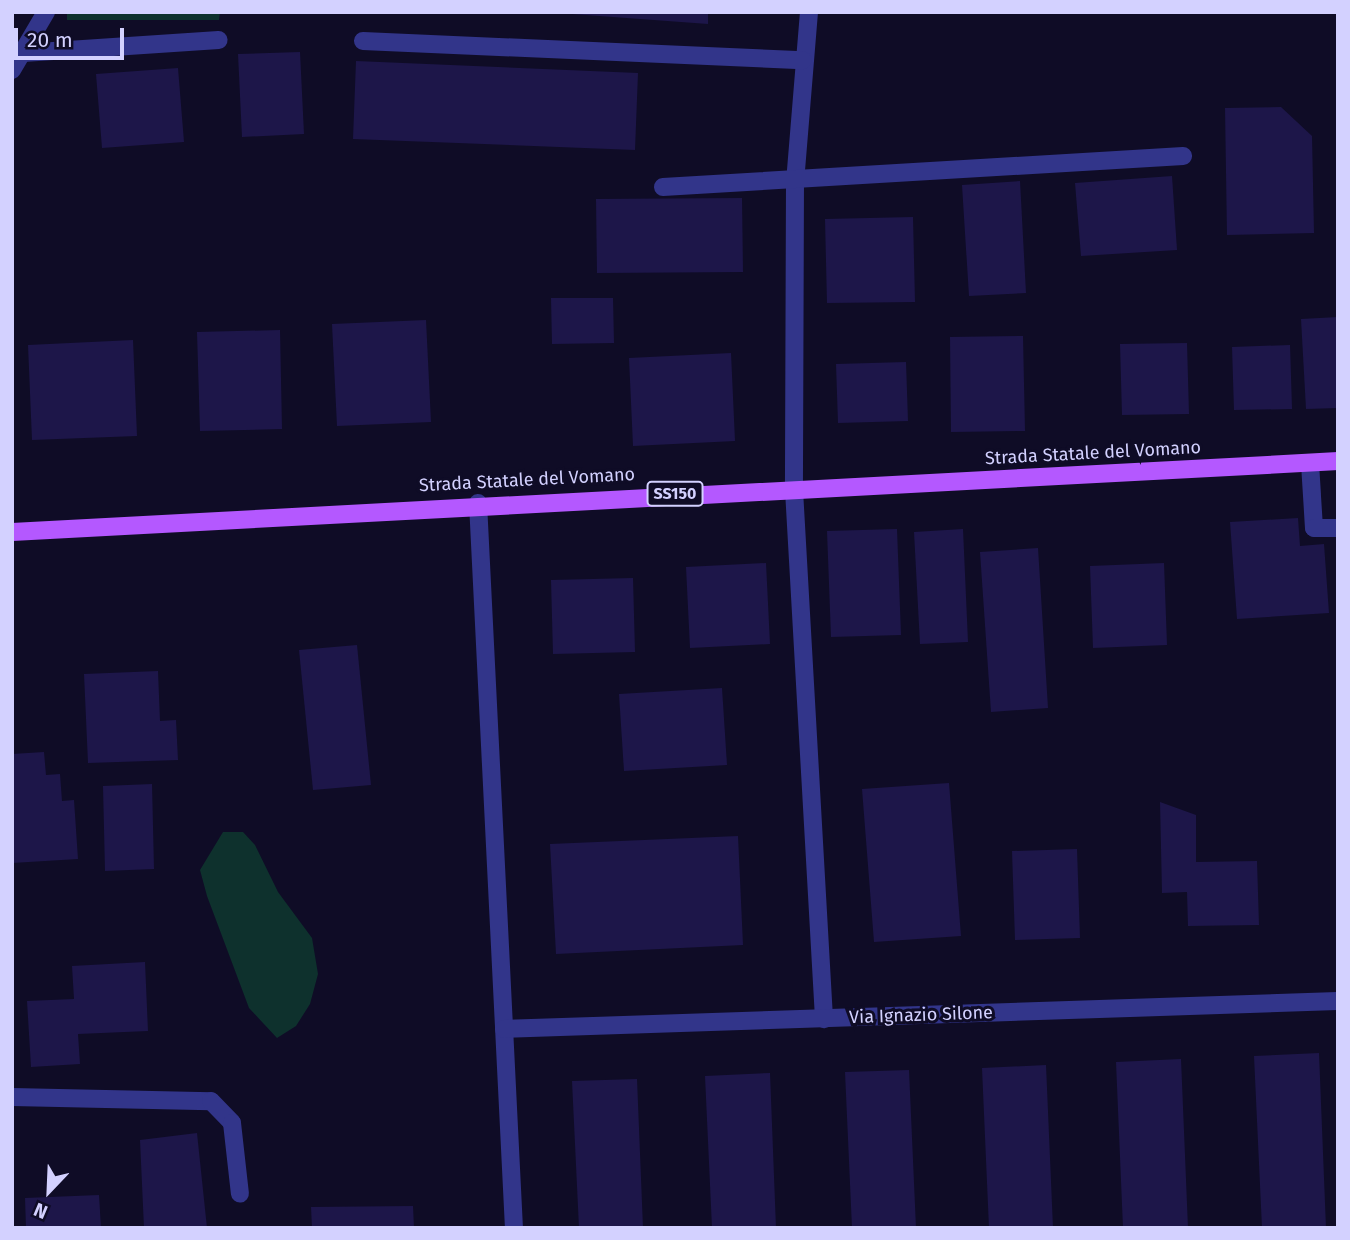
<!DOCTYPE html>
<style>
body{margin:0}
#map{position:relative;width:1350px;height:1240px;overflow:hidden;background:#0f0c26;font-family:"Fira Sans",sans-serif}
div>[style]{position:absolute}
.green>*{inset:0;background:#0e312d}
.building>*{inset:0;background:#1d1649}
.lane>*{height:18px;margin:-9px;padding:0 9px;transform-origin:9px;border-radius:9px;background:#32358a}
.street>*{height:18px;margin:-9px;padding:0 9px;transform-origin:9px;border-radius:9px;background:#32358a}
.primary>*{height:18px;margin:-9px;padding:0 9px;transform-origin:9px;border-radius:9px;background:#b458ff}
span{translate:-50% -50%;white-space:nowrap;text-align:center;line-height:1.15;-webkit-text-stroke:6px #0f0c26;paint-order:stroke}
.shield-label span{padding:2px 5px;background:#0f0c26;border:2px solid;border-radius:5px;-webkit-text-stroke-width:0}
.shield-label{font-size:16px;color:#d3d1ff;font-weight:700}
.street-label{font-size:18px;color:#d3d1ff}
.frame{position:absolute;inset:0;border:14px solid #d3d1ff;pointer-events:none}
.north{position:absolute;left:14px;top:1156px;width:70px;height:70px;-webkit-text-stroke:5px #0f0c26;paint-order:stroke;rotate:203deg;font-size:19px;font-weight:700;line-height:28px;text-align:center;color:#d3d1ff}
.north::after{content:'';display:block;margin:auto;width:24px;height:32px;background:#d3d1ff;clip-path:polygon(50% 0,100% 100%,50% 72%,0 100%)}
.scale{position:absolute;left:14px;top:28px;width:110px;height:32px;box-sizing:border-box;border:4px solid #d3d1ff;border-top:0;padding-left:9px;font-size:21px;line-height:24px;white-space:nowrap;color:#d3d1ff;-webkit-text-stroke:5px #0f0c26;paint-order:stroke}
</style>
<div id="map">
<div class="green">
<i style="clip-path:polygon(67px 12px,220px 12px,219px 20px,67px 20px)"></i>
<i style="clip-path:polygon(223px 832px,243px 832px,255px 845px,278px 892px,312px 938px,318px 974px,310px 1004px,296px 1026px,277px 1038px,249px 1008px,207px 896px,200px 870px)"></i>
</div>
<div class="building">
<i style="clip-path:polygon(545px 12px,708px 12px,708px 24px)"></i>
<i style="clip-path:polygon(300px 52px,304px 134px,242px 137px,238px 54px)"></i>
<i style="clip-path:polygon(356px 61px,638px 73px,635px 150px,353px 139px)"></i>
<i style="clip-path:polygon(178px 68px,184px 142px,102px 148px,96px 74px)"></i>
<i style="clip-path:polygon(1281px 107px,1312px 136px,1314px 233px,1227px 235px,1225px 108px)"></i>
<i style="clip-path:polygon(1172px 176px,1177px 250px,1081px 256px,1075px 183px)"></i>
<i style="clip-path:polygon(1020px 181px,1026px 293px,969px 296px,962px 185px)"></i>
<i style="clip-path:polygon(742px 198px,743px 272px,597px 273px,596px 199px)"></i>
<i style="clip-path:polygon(913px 217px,915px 302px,827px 303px,825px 219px)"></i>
<i style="clip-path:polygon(551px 298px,613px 298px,614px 343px,552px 344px)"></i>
<i style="clip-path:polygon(1338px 317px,1338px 408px,1306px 409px,1301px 319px)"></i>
<i style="clip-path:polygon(426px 320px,431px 422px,337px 426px,332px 324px)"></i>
<i style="clip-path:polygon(280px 330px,282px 429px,200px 431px,197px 332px)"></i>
<i style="clip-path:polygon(1023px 336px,1025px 431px,951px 432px,950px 337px)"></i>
<i style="clip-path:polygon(133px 340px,137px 436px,32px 440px,28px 345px)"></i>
<i style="clip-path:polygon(1187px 343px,1189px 414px,1122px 415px,1120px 344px)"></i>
<i style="clip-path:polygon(1290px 345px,1292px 409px,1234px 410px,1232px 347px)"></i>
<i style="clip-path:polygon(731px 353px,735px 441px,633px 446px,629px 358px)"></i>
<i style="clip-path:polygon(906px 362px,908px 421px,838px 423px,836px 364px)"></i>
<i style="clip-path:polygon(1298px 518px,1300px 546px,1324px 544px,1329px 613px,1237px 619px,1230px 522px)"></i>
<i style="clip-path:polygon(897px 529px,901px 635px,831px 637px,827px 531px)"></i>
<i style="clip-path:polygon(963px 529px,968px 642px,920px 644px,914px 532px)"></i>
<i style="clip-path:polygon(1038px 548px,1048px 708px,991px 712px,980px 552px)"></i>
<i style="clip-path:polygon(766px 563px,770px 644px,690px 648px,686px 567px)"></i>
<i style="clip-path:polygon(1164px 563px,1167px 645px,1093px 648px,1090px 566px)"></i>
<i style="clip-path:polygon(633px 578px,635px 652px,553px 654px,551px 580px)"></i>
<i style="clip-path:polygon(357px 645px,371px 785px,313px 790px,299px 650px)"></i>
<i style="clip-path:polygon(158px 671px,160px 721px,176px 720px,178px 760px,88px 763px,84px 674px)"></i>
<i style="clip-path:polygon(722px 688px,727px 765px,624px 771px,619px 694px)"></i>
<i style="clip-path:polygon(44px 752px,46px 775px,60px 774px,62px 801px,74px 800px,78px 859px,12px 863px,12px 754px)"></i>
<i style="clip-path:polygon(949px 783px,961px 936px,874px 942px,862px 789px)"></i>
<i style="clip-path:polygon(152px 784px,154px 869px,105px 871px,103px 786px)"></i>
<i style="clip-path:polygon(1160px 802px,1196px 815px,1196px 862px,1257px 861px,1259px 925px,1188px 926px,1187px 892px,1162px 893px)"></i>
<i style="clip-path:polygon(738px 836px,743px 945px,556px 954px,550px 844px)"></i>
<i style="clip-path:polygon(1077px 849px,1080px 938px,1015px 940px,1012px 851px)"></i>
<i style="clip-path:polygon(145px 962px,148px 1031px,78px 1034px,80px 1064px,31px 1067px,27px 1001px,74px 999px,72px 966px)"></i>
<i style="clip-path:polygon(1319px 1053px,1326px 1228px,1262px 1228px,1254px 1056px)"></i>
<i style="clip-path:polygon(1181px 1059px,1188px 1228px,1123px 1228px,1116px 1062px)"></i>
<i style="clip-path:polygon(1046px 1065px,1053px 1228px,989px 1228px,982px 1068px)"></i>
<i style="clip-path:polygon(909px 1070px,916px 1228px,852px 1228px,845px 1072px)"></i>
<i style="clip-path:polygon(770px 1073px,776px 1228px,712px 1228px,705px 1076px)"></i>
<i style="clip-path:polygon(637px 1079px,643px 1228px,579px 1228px,572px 1081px)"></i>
<i style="clip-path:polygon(197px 1133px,207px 1228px,144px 1228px,140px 1140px)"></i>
<i style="clip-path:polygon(99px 1195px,101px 1228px,26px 1228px,25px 1198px)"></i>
<i style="clip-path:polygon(413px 1206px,414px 1228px,312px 1228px,311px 1207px)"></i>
</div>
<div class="lane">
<i style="left:1310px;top:463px;width:65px;rotate:86.5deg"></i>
<i style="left:1314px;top:528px;width:24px"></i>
</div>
<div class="street">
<i style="left:809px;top:12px;width:170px;rotate:94.7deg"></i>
<i style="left:795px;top:181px;width:309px;rotate:90.2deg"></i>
<i style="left:794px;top:490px;width:530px;rotate:86.75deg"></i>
<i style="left:363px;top:41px;width:440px;rotate:2.5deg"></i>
<i style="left:23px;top:53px;width:196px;rotate:-3.8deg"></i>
<i style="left:12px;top:70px;width:67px;rotate:-59.6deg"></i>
<i style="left:663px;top:187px;width:521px;rotate:-3.41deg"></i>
<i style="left:478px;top:503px;width:726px;rotate:87.16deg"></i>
<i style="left:504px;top:1029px;width:834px;rotate:-1.92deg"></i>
<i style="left:12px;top:1097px;width:199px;rotate:1.2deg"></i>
<i style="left:211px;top:1101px;width:30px;rotate:46deg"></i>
<i style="left:232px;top:1123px;width:71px;rotate:83.6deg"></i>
</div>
<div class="primary">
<i style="left:12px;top:532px;width:1328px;rotate:-3.06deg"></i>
</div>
<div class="shield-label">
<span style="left:675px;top:494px">SS150</span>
</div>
<div class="street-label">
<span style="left:1093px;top:453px;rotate:-3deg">Strada Statale del Vomano</span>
<span style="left:527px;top:480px;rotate:-3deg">Strada Statale del Vomano</span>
<span style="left:921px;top:1015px;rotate:-2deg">Via Ignazio Silone</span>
</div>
<div class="frame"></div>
<div class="north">N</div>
<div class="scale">20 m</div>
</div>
